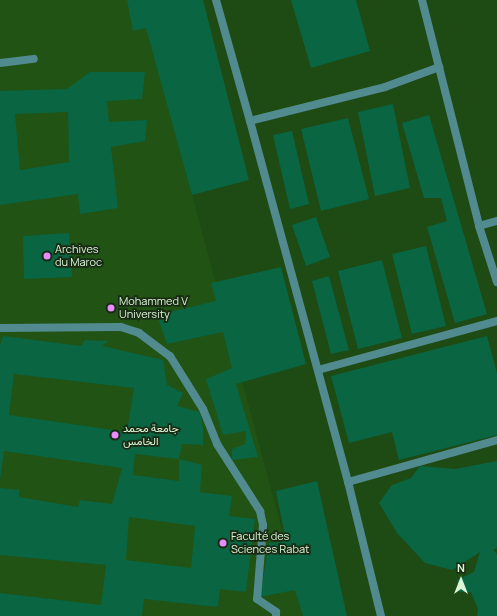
<!DOCTYPE html>
<meta charset="utf-8">
<style>
body{margin:0}
#map{position:relative;width:497px;height:616px;overflow:hidden;background:#1e4a13;font-family:Manrope,Vazirmatn,sans-serif}
div>[style]{position:absolute}
.built>*{inset:0;background:#205314}
.building>*{inset:0;background:#096542}
.service>*{height:8px;margin:-4px;padding:0 4px;transform-origin:4px;border-radius:4px;background:#518b8f}
.minor>*{height:8px;margin:-4px;padding:0 4px;transform-origin:4px;border-radius:4px;background:#518b8f}
.dots>*{width:11px;height:11px;translate:-50% -50%;box-sizing:border-box;border:2px solid #182b14;border-radius:50%}
span{translate:-50% -50%;white-space:nowrap;text-align:center;line-height:1.15;-webkit-text-stroke:3.5px #182b14;paint-order:stroke}
.poi-label{font-size:11px;color:#dcf5d7}
.left{translate:0 -50%;text-align:left}
.north{position:absolute;left:441px;top:560px;width:40px;height:40px;-webkit-text-stroke:3px #182b14;paint-order:stroke;rotate:0deg;font-size:11px;font-weight:700;line-height:16px;text-align:center;color:#dcf5d7}
.north::after{content:'';display:block;margin:auto;width:14px;height:18px;background:#dcf5d7;clip-path:polygon(50% 0,100% 100%,50% 72%,0 100%)}
</style>
<div id="map">
<div class="built">
<i style="clip-path:polygon(0 0,140px 0,305px 616px,0 616px)"></i>
</div>
<div class="building">
<i style="clip-path:polygon(127px 0,203px 0,249px 180px,192px 195px,146px 28px,133px 31px)"></i>
<i style="clip-path:polygon(291px 0,356px 0,370px 51px,311px 68px)"></i>
<i style="clip-path:polygon(evenodd,90px 72px,145px 72px,142px 99px,107px 101px,109px 122px,147px 120px,145px 141px,111px 147px,118px 208px,80px 214px,78px 194px,0 205px,0 91px,67px 89px,90px 72px,68px 112px,69px 162px,20px 170px,15px 114px,68px 112px)"></i>
<i style="clip-path:polygon(393px 104px,410px 188px,375px 196px,358px 112px)"></i>
<i style="clip-path:polygon(429px 115px,487px 314px,455px 323px,427px 227px,447px 221px,441px 198px,424px 198px,402px 123px)"></i>
<i style="clip-path:polygon(348px 118px,369px 199px,321px 211px,301px 129px)"></i>
<i style="clip-path:polygon(292px 131px,309px 204px,290px 209px,273px 135px)"></i>
<i style="clip-path:polygon(316px 217px,330px 257px,306px 266px,292px 225px)"></i>
<i style="clip-path:polygon(69px 233px,72px 277px,24px 279px,23px 236px)"></i>
<i style="clip-path:polygon(426px 246px,446px 326px,412px 334px,392px 254px)"></i>
<i style="clip-path:polygon(382px 260px,402px 338px,358px 349px,338px 271px)"></i>
<i style="clip-path:polygon(281px 267px,306px 364px,236px 384px,258px 457px,232px 460px,232px 449px,245px 444px,246px 431px,223px 435px,206px 379px,232px 368px,223px 332px,167px 344px,157px 315px,216px 301px,211px 283px)"></i>
<i style="clip-path:polygon(329px 276px,349px 350px,331px 354px,312px 281px)"></i>
<i style="clip-path:polygon(evenodd,3px 336px,81px 346px,85px 340px,108px 341px,102px 346px,163px 360px,167px 385px,183px 393px,177px 406px,200px 412px,203px 428px,203px 445px,182px 444px,179px 459px,202px 465px,200px 492px,232px 496px,229px 516px,255px 519px,246px 592px,220px 589px,218px 607px,144px 599px,142px 616px,0 616px,0 593px,101px 605px,106px 565px,0 555px,0 488px,19px 490px,19px 497px,78px 507px,80px 500px,112px 504px,122px 468px,4px 451px,0 480px,0 345px,3px 336px,14px 374px,134px 388px,127px 432px,9px 415px,14px 374px,3px 336px,135px 454px,179px 459px,179px 481px,133px 475px,135px 454px,3px 336px,129px 517px,195px 526px,191px 568px,126px 560px,129px 517px)"></i>
<i style="clip-path:polygon(487px 336px,497px 373px,497px 435px,399px 460px,392px 432px,349px 443px,331px 376px)"></i>
<i style="clip-path:polygon(497px 461px,497px 548px,493px 550px,497px 554px,497px 616px,477px 616px,478px 609px,471px 592px,459px 592px,457px 580px,474px 572px,480px 552px,452px 570px,425px 563px,397px 533px,379px 503px,392px 485px,411px 478px,420px 466px,455px 469px)"></i>
<i style="clip-path:polygon(317px 481px,347px 616px,303px 616px,295px 590px,260px 597px,269px 543px,286px 541px,276px 491px)"></i>
</div>
<div class="service">
<i style="left:216px;top:0;width:126px;rotate:74.3deg"></i>
<i style="left:250px;top:121px;width:139px;rotate:-14.1deg"></i>
<i style="left:385px;top:87px;width:58px;rotate:-20.3deg"></i>
<i style="left:422px;top:0;width:233px;rotate:75.8deg"></i>
<i style="left:479px;top:226px;width:59px;rotate:72.2deg"></i>
<i style="left:0;top:63px;width:34px;rotate:-7deg"></i>
<i style="left:250px;top:121px;width:374px;rotate:74.8deg"></i>
<i style="left:479px;top:226px;width:19px;rotate:-16deg"></i>
<i style="left:318px;top:370px;width:186px;rotate:-15.3deg"></i>
<i style="left:381px;top:616px;width:138px;rotate:-103.8deg"></i>
<i style="left:348px;top:482px;width:155px;rotate:-15.7deg"></i>
</div>
<div class="minor">
<i style="left:0;top:328px;width:121px;rotate:-0.5deg"></i>
<i style="left:121px;top:327px;width:19px;rotate:18deg"></i>
<i style="left:139px;top:333px;width:39px;rotate:37deg"></i>
<i style="left:170px;top:356px;width:62px;rotate:58.1deg"></i>
<i style="left:203px;top:409px;width:38px;rotate:68deg"></i>
<i style="left:217px;top:444px;width:80px;rotate:57.3deg"></i>
<i style="left:260px;top:511px;width:14px;rotate:78deg"></i>
<i style="left:263px;top:525px;width:74px;rotate:94.6deg"></i>
<i style="left:257px;top:599px;width:23px;rotate:34deg"></i>
<i style="left:276px;top:612px;width:4px;rotate:90deg"></i>
</div>
<div class="dots">
<i style="left:47px;top:256px;background:#e98dfe"></i>
<i style="left:111px;top:308px;background:#e98dfe"></i>
<i style="left:115px;top:435px;background:#e98dfe"></i>
<i style="left:223px;top:543px;background:#e98dfe"></i>
</div>
<div class="poi-label">
<span class="left" style="left:55px;top:256px">Archives<br>du Maroc</span>
<span class="left" style="left:119px;top:308px">Mohammed V<br>University</span>
<span class="left" style="left:123px;top:435px">جامعة محمد<br>الخامس</span>
<span class="left" style="left:231px;top:543px">Faculté des<br>Sciences Rabat</span>
</div>
<div class="north">N</div>
</div>
